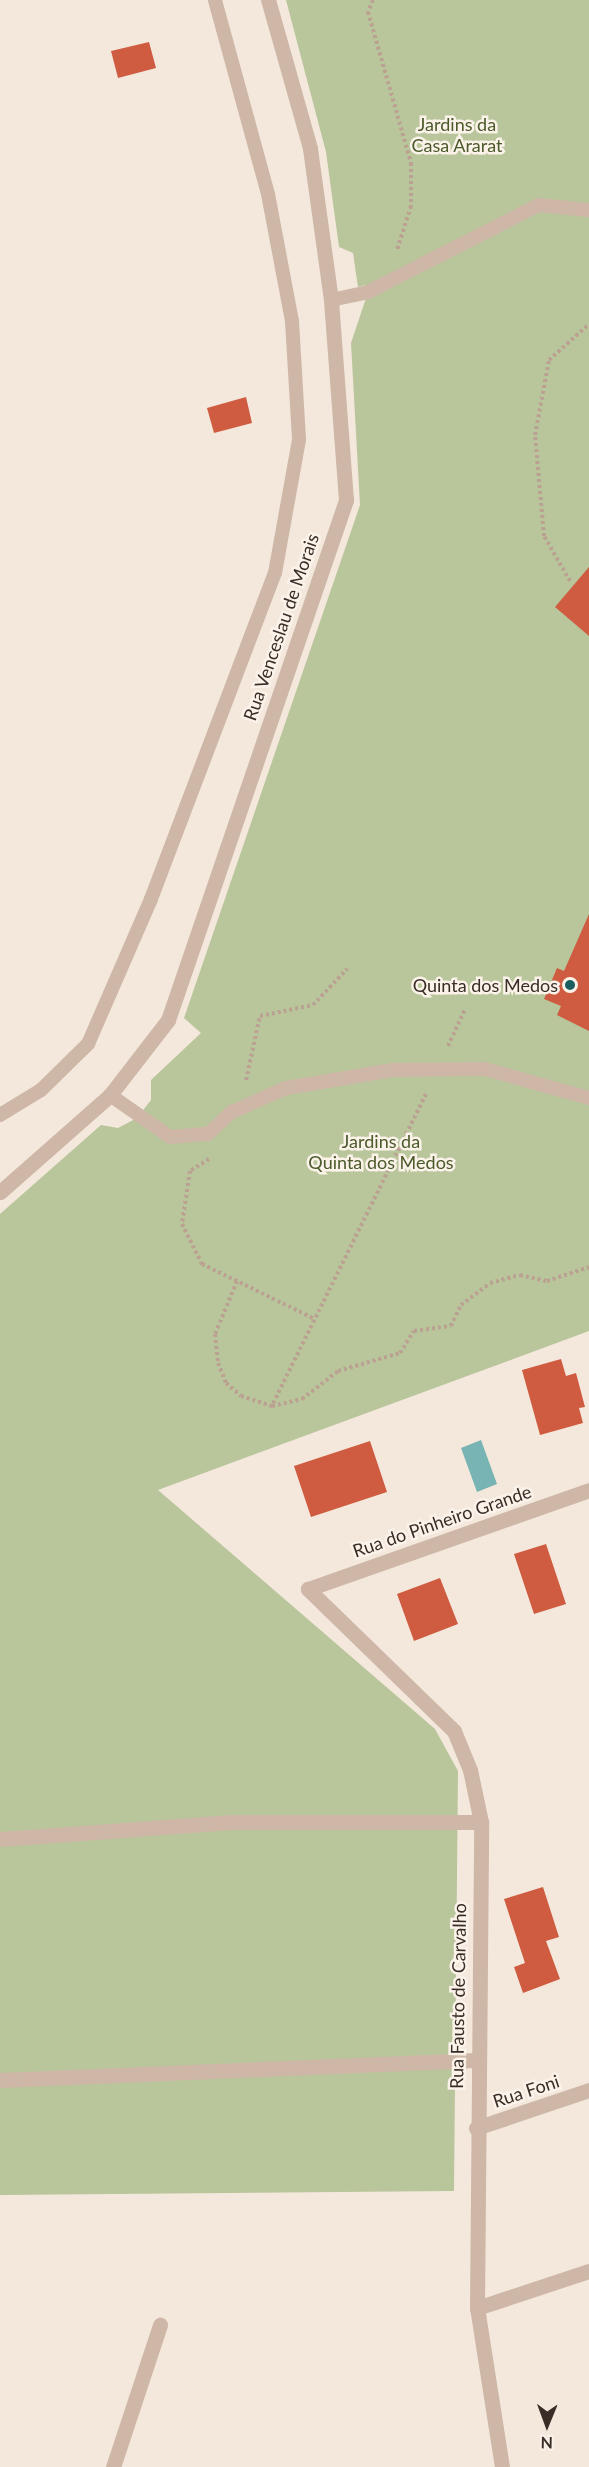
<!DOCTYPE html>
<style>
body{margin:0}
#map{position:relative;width:589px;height:2467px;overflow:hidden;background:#f4e8dd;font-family:Lato,sans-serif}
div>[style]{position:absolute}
.green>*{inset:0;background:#b9c59b}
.water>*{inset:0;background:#79b4b4}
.building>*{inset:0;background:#cf5c40}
.path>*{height:4px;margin-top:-2px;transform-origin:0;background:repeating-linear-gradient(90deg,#baa191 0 3px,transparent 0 6px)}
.lane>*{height:14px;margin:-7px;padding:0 7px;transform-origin:7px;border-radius:7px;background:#ceb7a7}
.street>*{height:15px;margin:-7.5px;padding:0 7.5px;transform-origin:7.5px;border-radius:7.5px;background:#ceb7a7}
.dots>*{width:16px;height:16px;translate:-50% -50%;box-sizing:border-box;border:3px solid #fbf3ea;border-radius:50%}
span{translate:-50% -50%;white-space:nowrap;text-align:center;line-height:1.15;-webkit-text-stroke:5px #fbf3ea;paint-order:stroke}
.park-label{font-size:18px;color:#4b5a2a}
.street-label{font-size:18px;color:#3a2d28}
.poi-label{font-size:18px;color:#3a2d28}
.right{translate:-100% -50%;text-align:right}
.north{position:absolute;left:517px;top:2395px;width:60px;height:60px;-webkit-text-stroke:4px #fbf3ea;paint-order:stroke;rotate:181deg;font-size:16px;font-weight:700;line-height:24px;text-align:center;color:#3a2d28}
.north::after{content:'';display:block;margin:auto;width:21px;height:27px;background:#3a2d28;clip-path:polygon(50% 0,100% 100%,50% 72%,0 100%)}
</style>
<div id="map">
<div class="green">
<i style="clip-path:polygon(286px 0,589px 0,589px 1331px,158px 1490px,435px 1729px,458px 1771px,454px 2191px,0 2195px,0 1214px,101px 1125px,118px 1128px,137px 1118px,151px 1100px,151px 1080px,201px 1033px,184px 1018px,360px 505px,351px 343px,368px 292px,366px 285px,358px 287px,353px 253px,339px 247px,326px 152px)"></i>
</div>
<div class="water">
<i style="clip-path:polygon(481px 1440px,497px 1484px,477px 1492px,461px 1448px)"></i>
</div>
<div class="building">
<i style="clip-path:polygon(149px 42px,156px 68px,118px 78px,111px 51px)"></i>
<i style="clip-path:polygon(246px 397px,252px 423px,214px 433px,207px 408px)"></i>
<i style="clip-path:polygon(589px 567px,589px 636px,555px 607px)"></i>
<i style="clip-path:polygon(589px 914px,589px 1031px,557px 1015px,561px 1006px,544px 999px,557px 968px,564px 971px)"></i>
<i style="clip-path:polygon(561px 1359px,566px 1376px,576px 1373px,585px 1407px,579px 1408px,583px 1423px,540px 1435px,522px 1370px)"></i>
<i style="clip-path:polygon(370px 1441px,387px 1492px,311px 1517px,294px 1466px)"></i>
<i style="clip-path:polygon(546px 1544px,566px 1604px,534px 1614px,514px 1554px)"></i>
<i style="clip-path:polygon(440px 1578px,458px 1624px,414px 1641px,397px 1594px)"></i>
<i style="clip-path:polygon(543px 1887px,559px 1937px,546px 1941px,560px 1979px,523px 1993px,514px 1967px,525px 1963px,504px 1899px)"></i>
</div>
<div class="path">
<i style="left:373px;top:0;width:13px;rotate:113deg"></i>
<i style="left:368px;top:12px;width:157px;rotate:74.1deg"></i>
<i style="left:411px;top:163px;width:43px;rotate:90deg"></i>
<i style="left:411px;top:206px;width:46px;rotate:107.7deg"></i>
<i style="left:570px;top:581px;width:52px;rotate:-120deg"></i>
<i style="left:544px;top:536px;width:101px;rotate:-95.1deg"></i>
<i style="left:535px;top:435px;width:76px;rotate:-79.4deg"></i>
<i style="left:549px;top:360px;width:54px;rotate:-42deg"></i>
<i style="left:448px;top:1046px;width:41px;rotate:-65.3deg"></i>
<i style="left:246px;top:1080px;width:66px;rotate:-77.7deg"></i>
<i style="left:260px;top:1016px;width:54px;rotate:-11.7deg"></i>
<i style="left:313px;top:1005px;width:50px;rotate:-46.6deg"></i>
<i style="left:426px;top:1094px;width:348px;rotate:116.3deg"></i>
<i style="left:272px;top:1406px;width:31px;rotate:-13deg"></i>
<i style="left:302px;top:1399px;width:46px;rotate:-37.9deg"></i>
<i style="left:338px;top:1371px;width:65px;rotate:-16.2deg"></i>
<i style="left:400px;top:1353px;width:26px;rotate:-58deg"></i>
<i style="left:414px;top:1331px;width:37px;rotate:-8deg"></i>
<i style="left:451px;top:1326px;width:23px;rotate:-65deg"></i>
<i style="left:461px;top:1305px;width:36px;rotate:-37deg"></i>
<i style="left:490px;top:1283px;width:31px;rotate:-15deg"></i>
<i style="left:520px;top:1275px;width:28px;rotate:13deg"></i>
<i style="left:547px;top:1281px;width:44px;rotate:-18.4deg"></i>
<i style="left:209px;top:1159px;width:22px;rotate:148deg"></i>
<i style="left:190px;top:1171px;width:54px;rotate:98.6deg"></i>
<i style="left:182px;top:1224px;width:45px;rotate:63.4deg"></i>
<i style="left:202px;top:1264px;width:126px;rotate:26deg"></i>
<i style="left:237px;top:1281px;width:57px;rotate:112.5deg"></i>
<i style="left:215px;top:1334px;width:29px;rotate:84deg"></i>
<i style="left:218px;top:1363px;width:22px;rotate:68deg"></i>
<i style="left:226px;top:1383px;width:20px;rotate:41deg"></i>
<i style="left:241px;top:1396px;width:33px;rotate:18deg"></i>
</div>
<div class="lane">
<i style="left:331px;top:300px;width:38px;rotate:-12deg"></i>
<i style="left:368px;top:292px;width:192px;rotate:-27deg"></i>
<i style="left:539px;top:205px;width:50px;rotate:5.7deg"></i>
<i style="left:110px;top:1095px;width:73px;rotate:35deg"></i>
<i style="left:170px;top:1137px;width:38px;rotate:-5deg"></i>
<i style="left:208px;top:1134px;width:33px;rotate:-43deg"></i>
<i style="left:232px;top:1112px;width:59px;rotate:-24deg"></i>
<i style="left:286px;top:1088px;width:108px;rotate:-9.6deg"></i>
<i style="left:392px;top:1070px;width:93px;rotate:-0.6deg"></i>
<i style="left:485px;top:1069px;width:108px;rotate:15.6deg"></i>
<i style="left:0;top:1115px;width:48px;rotate:-31.4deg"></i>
<i style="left:41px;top:1090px;width:66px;rotate:-44.4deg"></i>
<i style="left:88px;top:1044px;width:158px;rotate:-66.5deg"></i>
<i style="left:151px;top:899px;width:349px;rotate:-69.2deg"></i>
<i style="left:275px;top:573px;width:136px;rotate:-79.8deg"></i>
<i style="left:299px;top:439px;width:118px;rotate:-93.4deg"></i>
<i style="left:292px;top:321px;width:129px;rotate:-100.7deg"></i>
<i style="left:268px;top:194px;width:201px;rotate:-105.3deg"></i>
</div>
<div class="street">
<i style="left:0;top:1192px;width:147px;rotate:-41.4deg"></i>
<i style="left:110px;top:1095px;width:95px;rotate:-52.3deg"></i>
<i style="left:168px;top:1020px;width:550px;rotate:-71.1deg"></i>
<i style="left:346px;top:500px;width:201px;rotate:-94.3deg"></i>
<i style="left:331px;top:300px;width:153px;rotate:-97.9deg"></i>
<i style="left:310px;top:148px;width:154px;rotate:-105.8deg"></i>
<i style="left:0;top:1839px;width:232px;rotate:-4.2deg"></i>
<i style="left:231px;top:1822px;width:250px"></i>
<i style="left:0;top:2080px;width:476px;rotate:-2.4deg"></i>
<i style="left:476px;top:2128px;width:119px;rotate:-18.6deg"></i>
<i style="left:477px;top:2308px;width:118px;rotate:-18.3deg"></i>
<i style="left:113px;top:2467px;width:150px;rotate:-71.7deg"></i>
<i style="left:502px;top:2467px;width:161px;rotate:-98.9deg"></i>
<i style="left:477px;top:2308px;width:486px;rotate:-89.5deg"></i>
<i style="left:481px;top:1822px;width:53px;rotate:-101.9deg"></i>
<i style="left:470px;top:1770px;width:42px;rotate:-112.3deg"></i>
<i style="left:454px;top:1731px;width:204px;rotate:-135.8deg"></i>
<i style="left:308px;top:1589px;width:298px;rotate:-19.4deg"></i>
</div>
<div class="dots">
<i style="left:570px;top:985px;background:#1a5e5f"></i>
</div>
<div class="park-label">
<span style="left:457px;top:135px">Jardins da<br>Casa Ararat</span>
<span style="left:381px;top:1152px">Jardins da<br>Quinta dos Medos</span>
</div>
<div class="street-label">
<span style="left:281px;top:627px;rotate:-71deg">Rua Venceslau de Morais</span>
<span style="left:442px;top:1521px;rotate:-19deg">Rua do Pinheiro Grande</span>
<span style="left:458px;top:1996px;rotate:-89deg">Rua Fausto de Carvalho</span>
<span style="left:526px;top:2091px;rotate:-18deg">Rua Foni</span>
</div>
<div class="poi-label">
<span class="right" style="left:558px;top:985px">Quinta dos Medos</span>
</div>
<div class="north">N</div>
</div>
